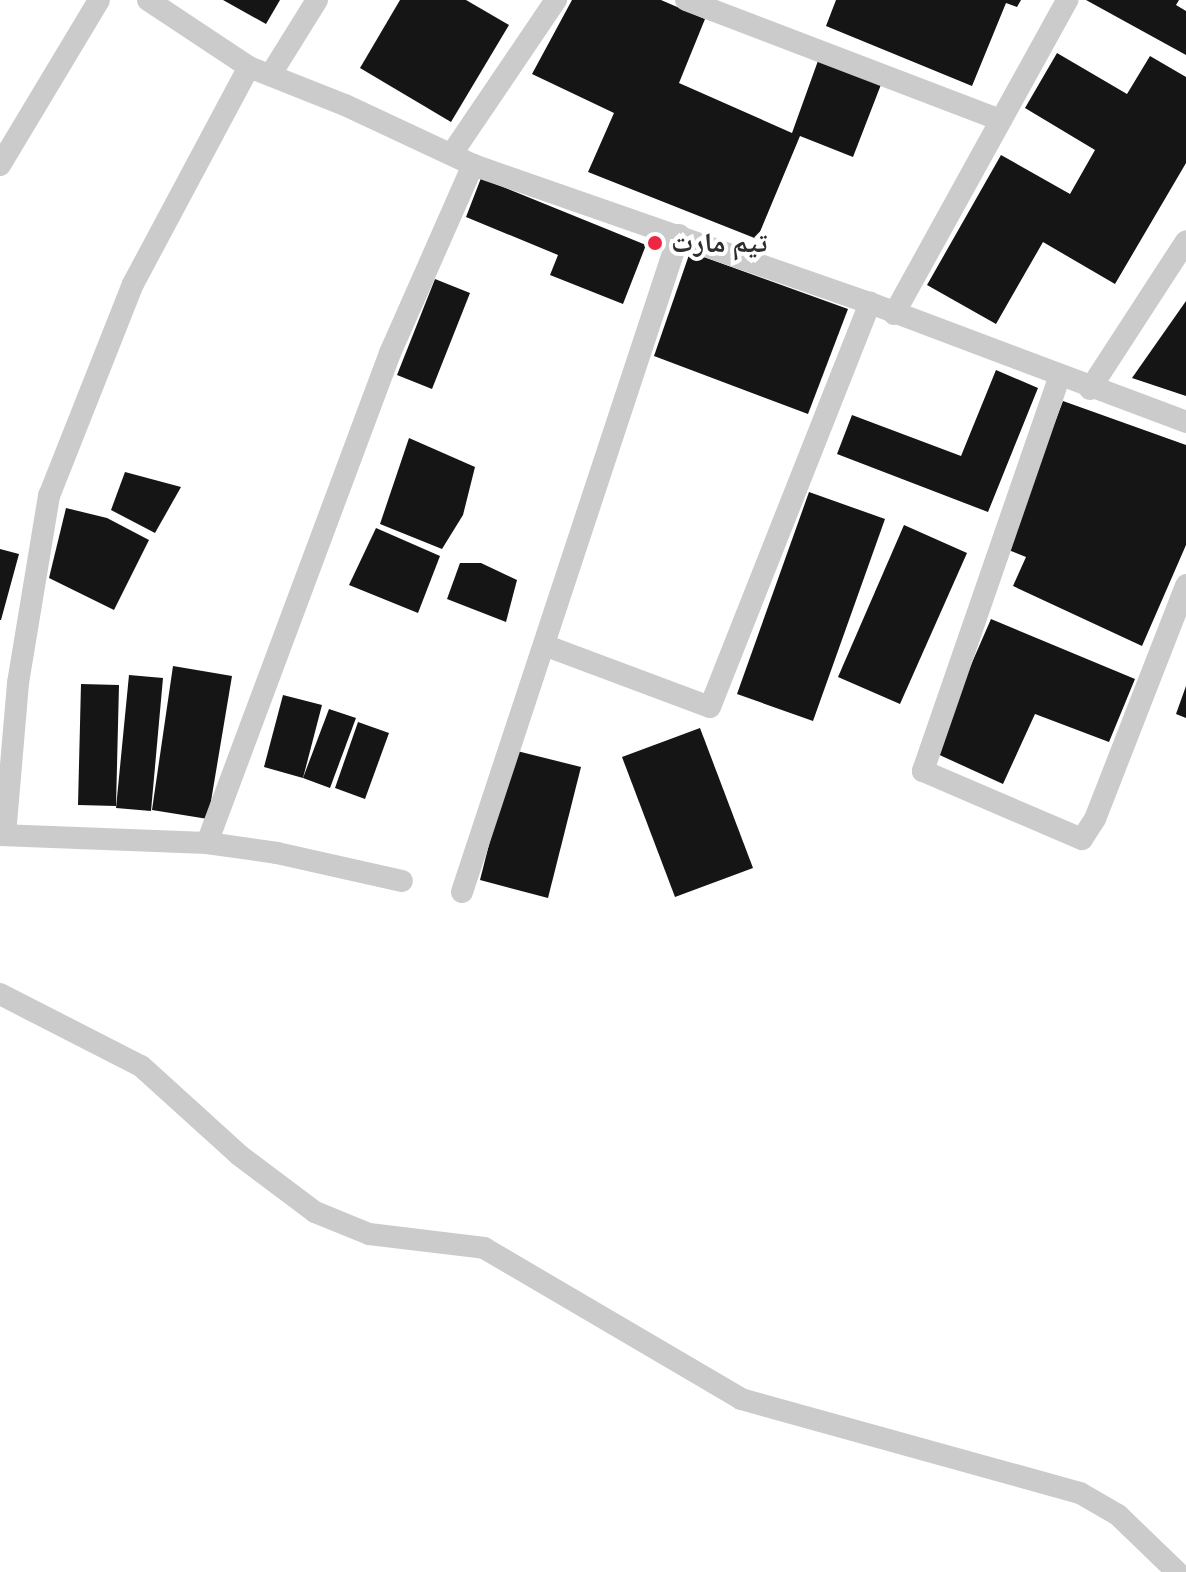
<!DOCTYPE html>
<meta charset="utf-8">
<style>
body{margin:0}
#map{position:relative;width:1186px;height:1572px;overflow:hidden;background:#fff;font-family:Raleway,"Noto Naskh Arabic",sans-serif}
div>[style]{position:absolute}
.building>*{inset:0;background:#151515}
.minor>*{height:22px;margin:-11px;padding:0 11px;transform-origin:11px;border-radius:11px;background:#cbcbcb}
.dots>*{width:22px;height:22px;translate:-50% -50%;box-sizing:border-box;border:4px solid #fff;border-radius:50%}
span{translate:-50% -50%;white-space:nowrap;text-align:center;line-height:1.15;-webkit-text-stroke:8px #fff;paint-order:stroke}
.poi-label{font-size:28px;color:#2e2e2e;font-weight:700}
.left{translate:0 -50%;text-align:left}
</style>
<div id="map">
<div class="building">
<i style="clip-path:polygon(223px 0,280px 0,266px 24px)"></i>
<i style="clip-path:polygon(400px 0,466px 0,509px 25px,451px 122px,360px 68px)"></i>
<i style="clip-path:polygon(572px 0,661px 0,705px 19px,679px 83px,792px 133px,819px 58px,882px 82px,853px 157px,800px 136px,757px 239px,588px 172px,614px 113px,532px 74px)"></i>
<i style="clip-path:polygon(836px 0,1021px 0,1017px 7px,1006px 3px,972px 86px,826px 26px)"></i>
<i style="clip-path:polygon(1086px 0,1179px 0,1176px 5px,1186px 11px,1186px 55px)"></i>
<i style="clip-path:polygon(1057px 53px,1127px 94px,1150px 56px,1186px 77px,1186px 163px,1115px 284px,1043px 242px,996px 324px,927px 285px,1001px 155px,1070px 194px,1095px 150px,1025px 108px)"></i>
<i style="clip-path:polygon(481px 178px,646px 245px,623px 304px,550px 275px,558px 255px,466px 217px)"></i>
<i style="clip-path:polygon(690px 252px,848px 309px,808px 414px,654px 356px)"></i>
<i style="clip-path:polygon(435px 279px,470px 293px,432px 389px,397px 375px)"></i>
<i style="clip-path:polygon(1186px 301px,1186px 396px,1132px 378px)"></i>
<i style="clip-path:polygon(996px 370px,1038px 388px,988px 512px,837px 454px,852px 415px,961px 456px)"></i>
<i style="clip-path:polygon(1063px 401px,1186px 445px,1186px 545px,1142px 646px,1013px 586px,1026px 557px,1006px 549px)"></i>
<i style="clip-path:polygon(409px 438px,475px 467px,463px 515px,442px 549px,380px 524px)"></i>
<i style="clip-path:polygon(125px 472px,181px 487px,155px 533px,111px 510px)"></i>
<i style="clip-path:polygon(809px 492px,885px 519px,813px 721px,737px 694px)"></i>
<i style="clip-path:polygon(66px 508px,107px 518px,149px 540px,114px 610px,49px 578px)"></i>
<i style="clip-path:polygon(904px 525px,967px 553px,900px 704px,838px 677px)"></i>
<i style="clip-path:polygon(376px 528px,440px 556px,418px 613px,349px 585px)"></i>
<i style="clip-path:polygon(0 549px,19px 554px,1px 620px,0 620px)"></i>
<i style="clip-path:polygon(460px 563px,481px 563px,517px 580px,506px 622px,447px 599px)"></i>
<i style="clip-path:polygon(991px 619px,1135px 679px,1109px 742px,1035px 714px,1003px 784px,933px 752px)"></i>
<i style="clip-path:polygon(173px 666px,232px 676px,208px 819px,152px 810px)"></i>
<i style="clip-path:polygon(129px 675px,163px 678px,151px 811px,116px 808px)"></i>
<i style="clip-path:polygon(81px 684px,119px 685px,116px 806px,78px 805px)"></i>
<i style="clip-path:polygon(1186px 686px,1186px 718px,1176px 714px)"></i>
<i style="clip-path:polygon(283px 695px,322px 705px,303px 778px,264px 767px)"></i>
<i style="clip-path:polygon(329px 709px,356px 718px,330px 788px,303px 778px)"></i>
<i style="clip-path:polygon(358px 722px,389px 733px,365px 799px,335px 788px)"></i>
<i style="clip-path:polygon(700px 728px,753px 868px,675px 897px,622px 757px)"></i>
<i style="clip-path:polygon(513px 750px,581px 767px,548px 898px,480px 880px)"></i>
</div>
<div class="minor">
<i style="left:148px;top:0;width:121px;rotate:33.6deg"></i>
<i style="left:249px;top:67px;width:103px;rotate:21.6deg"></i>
<i style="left:345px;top:105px;width:141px;rotate:25.1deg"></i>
<i style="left:473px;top:165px;width:420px;rotate:19.2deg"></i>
<i style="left:870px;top:303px;width:338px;rotate:20.6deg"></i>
<i style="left:686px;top:0;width:337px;rotate:20.9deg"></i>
<i style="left:271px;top:74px;width:87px;rotate:-58.1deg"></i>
<i style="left:453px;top:152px;width:184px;rotate:-55.9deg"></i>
<i style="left:0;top:165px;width:192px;rotate:-59deg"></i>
<i style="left:894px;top:314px;width:359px;rotate:-61.1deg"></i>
<i style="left:1059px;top:378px;width:416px;rotate:109.1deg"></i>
<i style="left:923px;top:771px;width:173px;rotate:23.2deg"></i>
<i style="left:1082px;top:839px;width:24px;rotate:-57deg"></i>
<i style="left:1095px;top:819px;width:251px;rotate:-68.7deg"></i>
<i style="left:1090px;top:389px;width:176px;rotate:-57deg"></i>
<i style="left:544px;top:645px;width:177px;rotate:20.5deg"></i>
<i style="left:710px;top:707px;width:435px;rotate:-68.4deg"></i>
<i style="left:0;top:835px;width:207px;rotate:2.2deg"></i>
<i style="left:207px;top:843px;width:71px;rotate:8.1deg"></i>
<i style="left:277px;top:853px;width:128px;rotate:12.6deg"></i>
<i style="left:5px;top:835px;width:153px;rotate:-85.1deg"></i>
<i style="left:18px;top:683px;width:190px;rotate:-80.6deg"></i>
<i style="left:49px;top:496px;width:228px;rotate:-68.4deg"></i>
<i style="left:133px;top:284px;width:246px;rotate:-61.9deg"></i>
<i style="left:207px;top:843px;width:523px;rotate:-69.52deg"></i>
<i style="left:390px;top:353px;width:206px;rotate:-66.2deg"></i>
<i style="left:462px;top:892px;width:692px;rotate:-71.72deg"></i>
<i style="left:0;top:994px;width:158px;rotate:27.1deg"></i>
<i style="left:141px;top:1066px;width:132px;rotate:42.2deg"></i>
<i style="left:239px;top:1155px;width:95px;rotate:36.9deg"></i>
<i style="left:315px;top:1212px;width:58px;rotate:22.2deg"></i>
<i style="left:369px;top:1234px;width:116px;rotate:6.9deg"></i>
<i style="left:484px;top:1248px;width:298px;rotate:30.4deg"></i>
<i style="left:741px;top:1399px;width:352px;rotate:15.5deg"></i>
<i style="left:1080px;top:1493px;width:44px;rotate:30.1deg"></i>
<i style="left:1118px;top:1515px;width:82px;rotate:44deg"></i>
</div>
<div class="dots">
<i style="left:655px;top:243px;background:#ef2643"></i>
</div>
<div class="poi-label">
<span class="left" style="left:671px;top:243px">تيم مارت</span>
</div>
</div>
